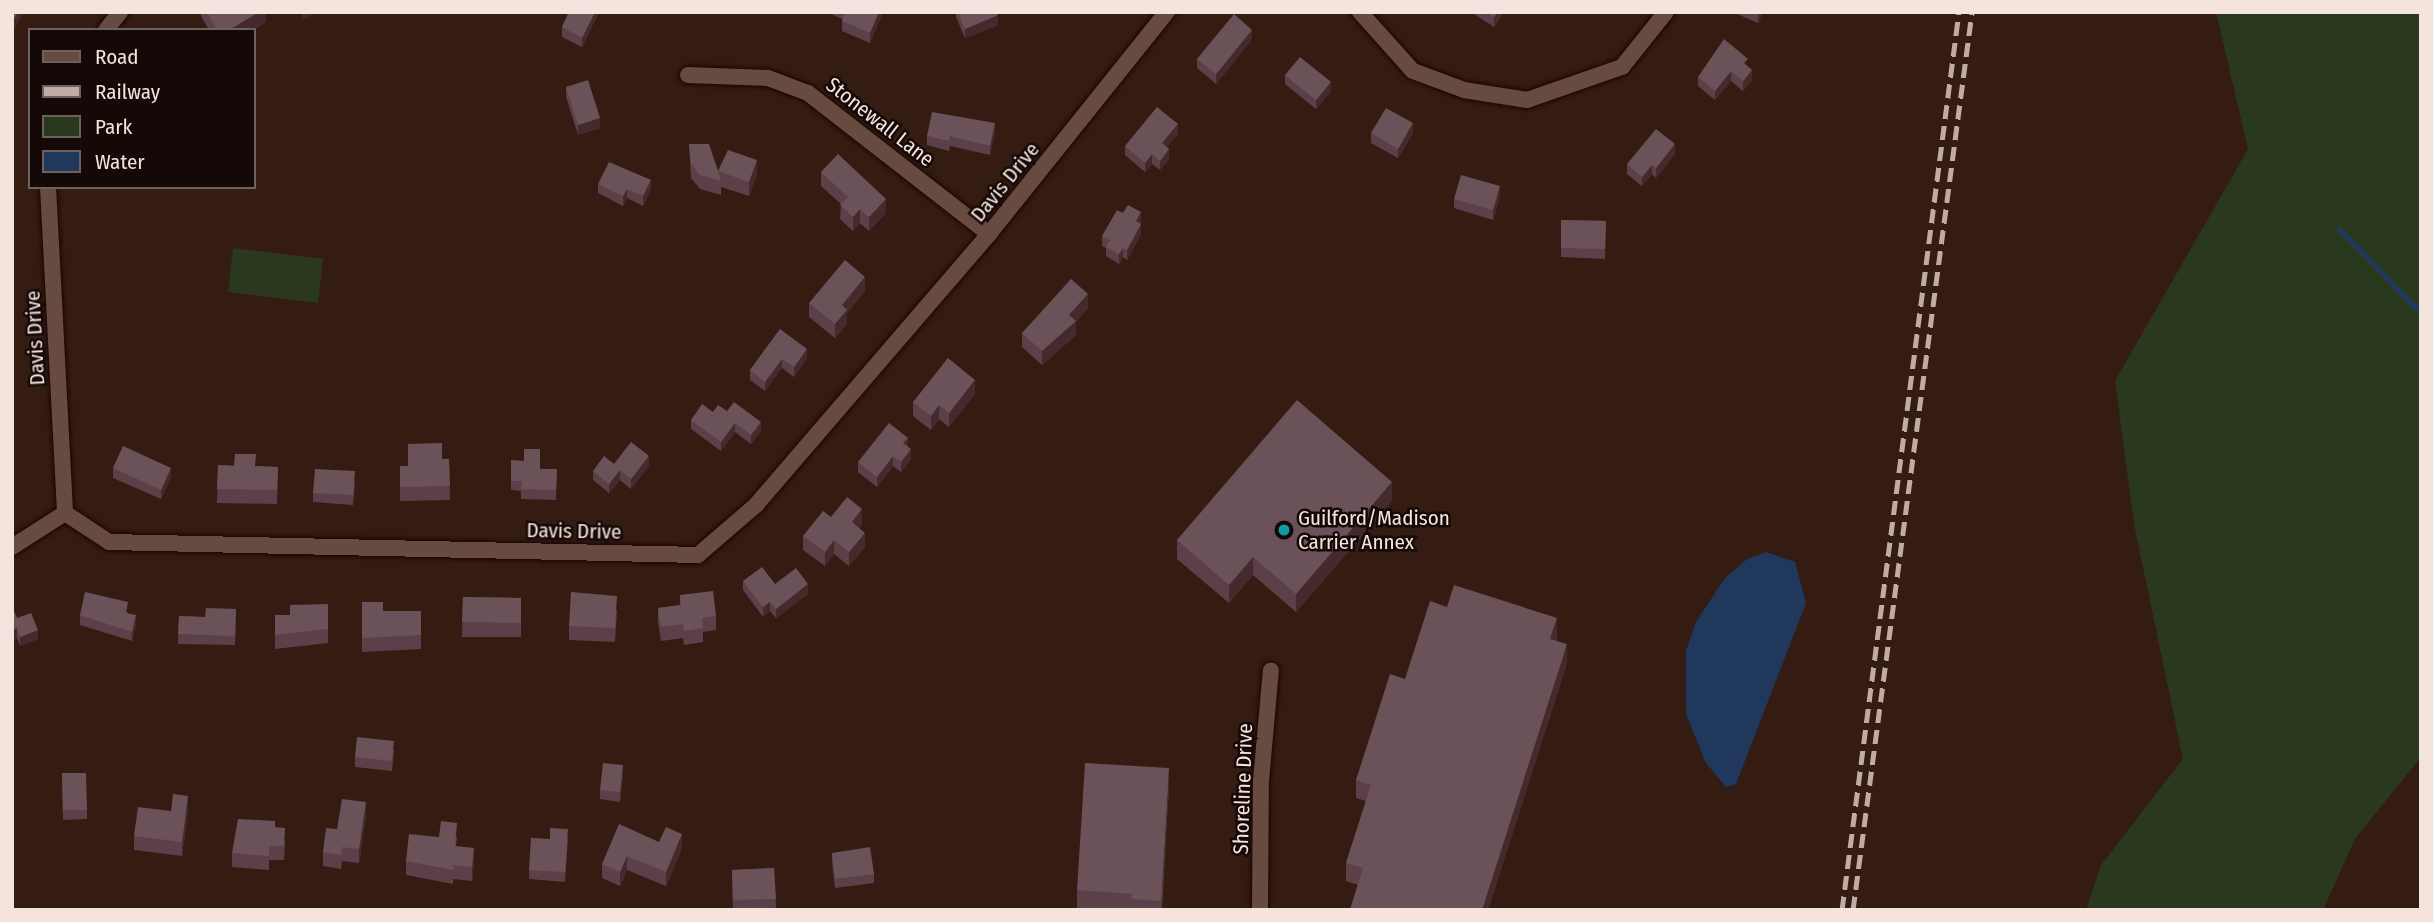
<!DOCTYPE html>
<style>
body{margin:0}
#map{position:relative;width:2433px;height:922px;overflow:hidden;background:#341c12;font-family:"Fira Sans Condensed",sans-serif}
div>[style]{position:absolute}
.green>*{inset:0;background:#2a381d}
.water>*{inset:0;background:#21385d}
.stream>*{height:5px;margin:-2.5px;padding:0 2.5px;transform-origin:2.5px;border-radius:2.5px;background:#21385d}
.roads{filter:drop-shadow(0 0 2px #1b0601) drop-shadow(0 0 2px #1b0601)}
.street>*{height:16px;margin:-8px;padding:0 8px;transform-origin:8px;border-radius:8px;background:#674b40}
.rail>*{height:5px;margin-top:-2.5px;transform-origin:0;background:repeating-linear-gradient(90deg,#c0aca5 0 14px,transparent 0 21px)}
.wall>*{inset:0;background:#5b4049}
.shaded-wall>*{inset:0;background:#442a2c}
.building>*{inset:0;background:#6b5259}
.dots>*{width:19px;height:19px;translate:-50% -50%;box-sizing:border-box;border:4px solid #140906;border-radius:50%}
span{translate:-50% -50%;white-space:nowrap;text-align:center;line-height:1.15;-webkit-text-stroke:5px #140906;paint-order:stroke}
.street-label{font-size:21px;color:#f5e3dd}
.poi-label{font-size:21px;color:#f5e3dd}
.left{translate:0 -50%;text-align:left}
.frame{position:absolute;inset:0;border:14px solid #f5e3dd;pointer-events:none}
.legend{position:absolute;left:28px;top:28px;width:228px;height:161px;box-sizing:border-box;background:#140906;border:2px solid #6e605c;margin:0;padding:9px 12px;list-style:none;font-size:21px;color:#f5e3dd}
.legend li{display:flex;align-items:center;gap:14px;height:35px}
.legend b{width:35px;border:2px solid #6e605c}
</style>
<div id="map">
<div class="green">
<i style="clip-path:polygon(2216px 12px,2421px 12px,2421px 757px,2355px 839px,2323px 910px,2086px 910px,2101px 865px,2183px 759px,2134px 524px,2115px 381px,2248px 149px)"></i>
<i style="clip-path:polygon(233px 248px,323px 259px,318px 303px,228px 292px)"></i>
</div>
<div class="water">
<i style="clip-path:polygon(1766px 552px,1795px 562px,1806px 603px,1736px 784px,1726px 787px,1706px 763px,1686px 714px,1686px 651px,1696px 622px,1725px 578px,1747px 559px)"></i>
</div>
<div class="stream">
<i style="left:2339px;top:229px;width:117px;rotate:45.7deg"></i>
</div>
<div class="roads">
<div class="street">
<i style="left:1360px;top:12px;width:79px;rotate:48.1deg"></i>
<i style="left:1413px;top:71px;width:54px;rotate:20.4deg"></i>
<i style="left:1464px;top:90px;width:64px;rotate:9deg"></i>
<i style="left:1527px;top:100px;width:101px;rotate:-19.2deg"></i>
<i style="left:1622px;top:67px;width:70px;rotate:-51.3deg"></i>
<i style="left:106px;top:30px;width:23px;rotate:-52deg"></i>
<i style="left:688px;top:75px;width:80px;rotate:2.1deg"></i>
<i style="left:768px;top:78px;width:43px;rotate:20.6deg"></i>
<i style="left:808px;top:93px;width:229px;rotate:37.9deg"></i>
<i style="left:48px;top:187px;width:326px;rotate:87deg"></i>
<i style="left:65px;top:513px;width:53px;rotate:33.4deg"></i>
<i style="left:109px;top:542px;width:589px;rotate:1.26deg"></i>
<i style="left:698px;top:555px;width:77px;rotate:-40.8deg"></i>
<i style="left:756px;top:505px;width:357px;rotate:-49.3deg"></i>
<i style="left:989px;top:234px;width:285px;rotate:-51.3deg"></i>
<i style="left:12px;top:547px;width:63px;rotate:-32.7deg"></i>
<i style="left:1260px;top:910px;width:129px;rotate:-89.6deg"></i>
<i style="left:1261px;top:781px;width:111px;rotate:-84.9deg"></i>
</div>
</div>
<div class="rail">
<i style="left:1842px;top:910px;width:906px;rotate:-82.58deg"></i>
<i style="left:1853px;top:910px;width:906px;rotate:-82.45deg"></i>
</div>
<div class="wall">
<i style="clip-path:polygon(201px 12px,266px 12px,266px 22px,253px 30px,209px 30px,201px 16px)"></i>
<i style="clip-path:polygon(569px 12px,599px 12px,582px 47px,562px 37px,562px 27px)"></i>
<i style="clip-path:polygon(829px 12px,883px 12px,870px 43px,842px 31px,842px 19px,829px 13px)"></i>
<i style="clip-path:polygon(956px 12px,996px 12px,998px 25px,965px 38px,956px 17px)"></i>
<i style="clip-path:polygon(1471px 12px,1504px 12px,1494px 27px)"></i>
<i style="clip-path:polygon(1737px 12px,1763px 12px,1758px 23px,1737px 14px)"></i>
<i style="clip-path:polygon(1252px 39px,1216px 84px,1197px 68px,1197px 59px)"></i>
<i style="clip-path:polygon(1748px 67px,1752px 80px,1743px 91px,1731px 81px,1715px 100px,1698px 86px,1698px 77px)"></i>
<i style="clip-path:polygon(1285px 75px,1331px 91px,1316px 109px,1285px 84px)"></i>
<i style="clip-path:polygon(566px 87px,600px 128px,578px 135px,566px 97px)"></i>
<i style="clip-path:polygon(995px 133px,990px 155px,950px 146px,949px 151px,927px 145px,927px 136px)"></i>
<i style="clip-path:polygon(1371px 133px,1413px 133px,1398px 158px,1371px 143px)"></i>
<i style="clip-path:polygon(1178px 134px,1166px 147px,1169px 159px,1160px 170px,1152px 164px,1145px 172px,1125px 155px,1125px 146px)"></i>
<i style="clip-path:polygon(689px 144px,718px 171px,757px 174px,749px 196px,721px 187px,721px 195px,700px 189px,691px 178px)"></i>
<i style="clip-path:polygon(1675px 154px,1656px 178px,1652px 174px,1642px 186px,1627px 174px,1627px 164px)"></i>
<i style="clip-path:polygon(821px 172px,886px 213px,869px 231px,860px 223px,853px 231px,840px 219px,841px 204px,821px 186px)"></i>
<i style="clip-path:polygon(598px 184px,651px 189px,643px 206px,627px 198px,623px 206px,598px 193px)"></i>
<i style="clip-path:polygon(1500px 196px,1493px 220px,1454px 208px,1454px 199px)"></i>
<i style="clip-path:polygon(1561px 220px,1606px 221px,1605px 259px,1561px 257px)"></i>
<i style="clip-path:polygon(1141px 222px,1141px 234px,1127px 260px,1123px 257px,1119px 264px,1106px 256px,1106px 248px,1102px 246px,1102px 236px)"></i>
<i style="clip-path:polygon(865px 291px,847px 313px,847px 324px,835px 338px,809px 317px,809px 303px)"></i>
<i style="clip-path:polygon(1088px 308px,1076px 322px,1076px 335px,1042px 365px,1022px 347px,1022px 333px)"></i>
<i style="clip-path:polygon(780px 329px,807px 358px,794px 377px,782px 368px,765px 391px,750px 380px,750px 370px)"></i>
<i style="clip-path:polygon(975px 394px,949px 427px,939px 419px,931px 430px,913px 416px,913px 402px)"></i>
<i style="clip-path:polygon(727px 411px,761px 431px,751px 444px,735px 432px,721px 451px,691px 429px,691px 420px,713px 412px)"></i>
<i style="clip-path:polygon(908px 447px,911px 459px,901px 472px,893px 466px,877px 487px,858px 472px,858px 462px)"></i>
<i style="clip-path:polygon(442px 459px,449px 459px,450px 500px,400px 501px,400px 466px,408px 466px)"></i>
<i style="clip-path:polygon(511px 460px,540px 469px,557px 469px,556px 500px,521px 499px,521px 491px,511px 490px)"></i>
<i style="clip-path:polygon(614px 464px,649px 466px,631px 489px,620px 480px,609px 493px,593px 480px,593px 471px)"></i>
<i style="clip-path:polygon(218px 465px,278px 467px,277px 504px,217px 503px)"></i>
<i style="clip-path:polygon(113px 468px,171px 477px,161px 499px,113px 478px)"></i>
<i style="clip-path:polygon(355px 481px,353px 505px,313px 502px,313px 493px)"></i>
<i style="clip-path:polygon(1392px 501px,1296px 612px,1253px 575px,1229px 603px,1177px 559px,1177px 540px)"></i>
<i style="clip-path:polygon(831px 517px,862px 524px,859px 528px,865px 547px,849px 566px,834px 554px,825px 566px,803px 550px,803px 536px)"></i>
<i style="clip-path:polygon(743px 581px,808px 594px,776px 618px,770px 611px,763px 617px,743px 590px)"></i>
<i style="clip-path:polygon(680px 595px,716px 616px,716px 630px,703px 632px,703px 642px,684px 645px,683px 638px,661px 641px,658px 622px,658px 608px,680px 605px)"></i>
<i style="clip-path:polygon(463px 597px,521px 598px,521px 637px,462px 637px)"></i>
<i style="clip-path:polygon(362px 602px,383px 611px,421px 611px,421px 649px,362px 652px)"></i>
<i style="clip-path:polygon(328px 604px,328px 643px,275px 649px,275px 615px,290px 615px)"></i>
<i style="clip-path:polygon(12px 607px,17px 618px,38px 639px,20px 646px,17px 638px,12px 640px)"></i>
<i style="clip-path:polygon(1447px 607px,1557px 636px,1556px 641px,1567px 663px,1488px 910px,1350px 910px,1358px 885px,1346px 881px,1346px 863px,1366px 801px,1356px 798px,1356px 780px,1405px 679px)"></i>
<i style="clip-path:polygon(236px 609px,235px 645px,178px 644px,179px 616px,205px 617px)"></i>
<i style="clip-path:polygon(617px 610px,615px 642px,569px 640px,569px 626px)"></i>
<i style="clip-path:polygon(128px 612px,128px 614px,136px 625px,132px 641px,80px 625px,80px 615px)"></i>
<i style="clip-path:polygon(394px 750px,392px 771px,355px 767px,355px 757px)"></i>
<i style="clip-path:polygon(62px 773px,87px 810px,87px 819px,63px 820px)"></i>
<i style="clip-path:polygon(623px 775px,620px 802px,600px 799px,600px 790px)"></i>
<i style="clip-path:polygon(1169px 786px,1162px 910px,1077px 909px,1077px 890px)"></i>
<i style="clip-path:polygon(188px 810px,182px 856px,134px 850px,134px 836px,171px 811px)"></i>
<i style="clip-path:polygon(366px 816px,359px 863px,342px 861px,341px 869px,323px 866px,323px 852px,337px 829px)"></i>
<i style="clip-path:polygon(275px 827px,285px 842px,284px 860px,269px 860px,269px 870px,232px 867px,232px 853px)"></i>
<i style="clip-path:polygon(439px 837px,457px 837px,456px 846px,474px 862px,472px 881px,453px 879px,453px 884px,406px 875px,406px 861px)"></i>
<i style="clip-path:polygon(550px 839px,568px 839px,565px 882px,529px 879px,529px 870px)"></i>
<i style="clip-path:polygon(659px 842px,682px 848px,666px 886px,627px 870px,620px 886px,602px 878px,602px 864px)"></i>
<i style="clip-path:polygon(832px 853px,874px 874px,874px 883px,835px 888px,832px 862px)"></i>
<i style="clip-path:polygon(774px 868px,776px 908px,733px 910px,732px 870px)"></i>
</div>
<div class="shaded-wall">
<i style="clip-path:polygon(18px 12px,24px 12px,12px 33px,12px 23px)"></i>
<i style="clip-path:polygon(259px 12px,266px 12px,266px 22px,253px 30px,229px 30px)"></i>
<i style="clip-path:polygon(302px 12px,317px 12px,302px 20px)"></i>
<i style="clip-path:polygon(595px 12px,599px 12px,582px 47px,582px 38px)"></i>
<i style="clip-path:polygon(879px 12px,883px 12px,870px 43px,870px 33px)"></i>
<i style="clip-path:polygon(1498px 12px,1504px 12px,1494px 27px,1494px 17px)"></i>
<i style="clip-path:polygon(1758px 12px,1763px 12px,1758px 23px)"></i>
<i style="clip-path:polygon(998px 15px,998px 25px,965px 38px,965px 29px)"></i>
<i style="clip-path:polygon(1252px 30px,1252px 39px,1216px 84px,1216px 74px)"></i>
<i style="clip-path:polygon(1752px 70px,1752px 80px,1743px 91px,1743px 81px)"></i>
<i style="clip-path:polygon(1731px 71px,1731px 81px,1715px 100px,1715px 91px)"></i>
<i style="clip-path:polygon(1331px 82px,1331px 91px,1316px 109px,1316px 100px)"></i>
<i style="clip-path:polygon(600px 118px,600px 128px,578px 135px,578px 125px)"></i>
<i style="clip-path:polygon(995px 123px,995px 133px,990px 155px,990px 146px)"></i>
<i style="clip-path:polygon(1413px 123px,1413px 133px,1398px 158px,1398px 149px)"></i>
<i style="clip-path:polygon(1178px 124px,1178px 134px,1162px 153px,1162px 143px)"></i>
<i style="clip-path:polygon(1675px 144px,1675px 154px,1656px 178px,1656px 168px)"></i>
<i style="clip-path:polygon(1169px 149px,1169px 159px,1160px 170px,1160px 161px)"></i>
<i style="clip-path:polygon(1152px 154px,1152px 164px,1145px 172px,1145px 163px)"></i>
<i style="clip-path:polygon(757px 160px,757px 174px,749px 196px,749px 182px)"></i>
<i style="clip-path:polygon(1652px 165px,1652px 174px,1642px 186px,1642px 177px)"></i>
<i style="clip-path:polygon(651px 180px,651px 189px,643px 206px,643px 196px)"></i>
<i style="clip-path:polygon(1500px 186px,1500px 196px,1493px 220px,1493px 210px)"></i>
<i style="clip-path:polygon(627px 189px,627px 198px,623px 206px,623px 196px)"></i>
<i style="clip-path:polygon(886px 199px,886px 213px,869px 231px,869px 217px)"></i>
<i style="clip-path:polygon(860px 209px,860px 223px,853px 231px,853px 217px)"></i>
<i style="clip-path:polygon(1141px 212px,1141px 222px,1136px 230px,1136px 221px)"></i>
<i style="clip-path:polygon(1141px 224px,1141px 234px,1127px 260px,1127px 250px)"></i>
<i style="clip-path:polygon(1123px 248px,1123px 257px,1119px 264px,1119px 254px)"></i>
<i style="clip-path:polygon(865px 277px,865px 291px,847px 313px,847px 324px,835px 338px,835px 324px,842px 305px)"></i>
<i style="clip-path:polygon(1088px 294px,1088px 308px,1076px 322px,1076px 335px,1042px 365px,1042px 351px,1069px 315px)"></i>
<i style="clip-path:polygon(807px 349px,807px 358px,794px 377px,794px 367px)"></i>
<i style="clip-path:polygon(782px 359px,782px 368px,765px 391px,765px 382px)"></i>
<i style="clip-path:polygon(975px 380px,975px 394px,949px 427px,949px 413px)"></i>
<i style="clip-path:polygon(939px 405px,939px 419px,931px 430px,931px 416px)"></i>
<i style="clip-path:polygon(761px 422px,761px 431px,751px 444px,751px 435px)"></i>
<i style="clip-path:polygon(735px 423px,735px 432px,721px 451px,721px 442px)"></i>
<i style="clip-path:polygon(908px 438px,908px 447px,903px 443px)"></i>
<i style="clip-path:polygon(911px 449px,911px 459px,901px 472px,901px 462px)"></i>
<i style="clip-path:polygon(649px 456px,649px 466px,631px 489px,631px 479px)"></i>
<i style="clip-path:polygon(893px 456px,893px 466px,877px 487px,877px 477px)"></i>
<i style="clip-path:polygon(171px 468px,171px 477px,161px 499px,161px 490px)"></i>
<i style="clip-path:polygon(620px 470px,620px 480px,609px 493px,609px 484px)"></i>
<i style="clip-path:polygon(1392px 482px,1392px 501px,1296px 612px,1296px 594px)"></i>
<i style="clip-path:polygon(862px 509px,862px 524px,852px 536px,852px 522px)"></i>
<i style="clip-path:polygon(865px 533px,865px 547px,849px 566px,849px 552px)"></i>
<i style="clip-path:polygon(834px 540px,834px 554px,825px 566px,825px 552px)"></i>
<i style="clip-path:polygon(1253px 557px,1253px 575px,1229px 603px,1229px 585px)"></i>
<i style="clip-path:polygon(808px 584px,808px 594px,776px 618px,776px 609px)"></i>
<i style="clip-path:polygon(770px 602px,770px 611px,763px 617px,763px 607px)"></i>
<i style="clip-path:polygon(136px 615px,136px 625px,132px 641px,132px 632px)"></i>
<i style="clip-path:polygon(1557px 618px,1557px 636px,1550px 657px,1550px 639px)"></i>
<i style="clip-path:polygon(17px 628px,17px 638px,12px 640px,12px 630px)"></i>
<i style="clip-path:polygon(38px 630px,38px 639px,20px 646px,20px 637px)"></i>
<i style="clip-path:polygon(1567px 644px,1567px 663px,1488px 910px,1482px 910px)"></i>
<i style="clip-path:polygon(623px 765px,623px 775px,620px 802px,620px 792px)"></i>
<i style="clip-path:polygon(1169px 768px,1169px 786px,1161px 910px,1161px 901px)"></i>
<i style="clip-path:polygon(188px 796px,188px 810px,182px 856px,182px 842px)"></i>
<i style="clip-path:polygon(366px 802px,366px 816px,359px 863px,359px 849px)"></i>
<i style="clip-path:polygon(682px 834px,682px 848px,666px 886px,666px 872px)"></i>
<i style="clip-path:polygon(474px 848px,474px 862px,472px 881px,472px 867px)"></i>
<i style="clip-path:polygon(627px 856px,627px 870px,620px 886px,620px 872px)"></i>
</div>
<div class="building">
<i style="clip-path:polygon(12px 12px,18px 12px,12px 23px)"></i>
<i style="clip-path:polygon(207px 12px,259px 12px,229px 30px,217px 30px)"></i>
<i style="clip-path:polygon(569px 12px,595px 12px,582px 38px,562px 27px)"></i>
<i style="clip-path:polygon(845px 12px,879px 12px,870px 33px,842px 21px)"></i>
<i style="clip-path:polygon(958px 12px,996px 12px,998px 15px,965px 29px)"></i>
<i style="clip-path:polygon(1486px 12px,1498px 12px,1494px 17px)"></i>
<i style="clip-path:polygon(1234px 14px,1252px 30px,1216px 74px,1197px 59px)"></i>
<i style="clip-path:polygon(1724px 39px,1748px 59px,1744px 63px,1752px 70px,1743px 81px,1731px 71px,1715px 91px,1698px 77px)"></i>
<i style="clip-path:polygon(1300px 57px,1331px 82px,1316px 100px,1285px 75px)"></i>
<i style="clip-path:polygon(588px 80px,600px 118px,578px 125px,566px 87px)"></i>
<i style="clip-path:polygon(1157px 107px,1178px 124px,1162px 143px,1169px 149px,1160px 161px,1152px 154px,1145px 163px,1125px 146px)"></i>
<i style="clip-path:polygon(1386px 108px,1413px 123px,1398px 149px,1371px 133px)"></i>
<i style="clip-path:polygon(932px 112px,995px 123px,990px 146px,950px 136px,949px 141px,927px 136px)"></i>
<i style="clip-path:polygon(1656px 129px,1675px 144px,1656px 168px,1652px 165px,1642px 177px,1627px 164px)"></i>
<i style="clip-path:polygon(689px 144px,709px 144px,718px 171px,728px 150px,757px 160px,749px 182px,718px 171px,721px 181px,700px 175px,691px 164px)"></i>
<i style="clip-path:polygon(838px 154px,886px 199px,869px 217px,860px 209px,853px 217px,840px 205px,848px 197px,821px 172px)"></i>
<i style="clip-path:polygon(609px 162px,651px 180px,643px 196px,627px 189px,623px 196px,598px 184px)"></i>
<i style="clip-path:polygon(1461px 175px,1500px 186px,1493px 210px,1454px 199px)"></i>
<i style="clip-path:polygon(1128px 205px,1141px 212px,1136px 221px,1141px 224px,1127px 250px,1123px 248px,1119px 254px,1106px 247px,1110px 240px,1102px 236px,1117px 210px,1123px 213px)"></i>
<i style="clip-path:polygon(1561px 220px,1606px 221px,1605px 249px,1561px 248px)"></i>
<i style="clip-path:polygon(845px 260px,865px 277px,842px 305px,847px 310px,835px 324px,809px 303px)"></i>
<i style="clip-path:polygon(1071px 279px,1088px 294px,1069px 315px,1076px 321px,1042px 351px,1022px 333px)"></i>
<i style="clip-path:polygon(780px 329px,807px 349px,794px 367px,782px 359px,765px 382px,750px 370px)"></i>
<i style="clip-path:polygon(948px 358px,975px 380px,949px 413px,939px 405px,931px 416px,913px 402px)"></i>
<i style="clip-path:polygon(1297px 400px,1392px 482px,1296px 594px,1253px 557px,1229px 585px,1177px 540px)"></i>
<i style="clip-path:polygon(734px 402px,761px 422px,751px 435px,735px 423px,721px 442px,691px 420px,702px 404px,713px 412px,718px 405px,727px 411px)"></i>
<i style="clip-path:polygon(889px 423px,908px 438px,903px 443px,911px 449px,901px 462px,893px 456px,877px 477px,858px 462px)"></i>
<i style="clip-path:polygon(631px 442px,649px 456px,631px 479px,620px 470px,609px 484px,593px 471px,604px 456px,614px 464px)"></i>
<i style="clip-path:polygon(442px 443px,442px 459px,449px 459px,450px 486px,400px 487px,400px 466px,408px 466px,408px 444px)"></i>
<i style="clip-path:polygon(123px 446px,171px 468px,161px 490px,113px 468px)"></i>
<i style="clip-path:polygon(524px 449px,540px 449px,540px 469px,557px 469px,556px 490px,521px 489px,522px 481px,511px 481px,511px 460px,524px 461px)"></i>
<i style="clip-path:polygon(235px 454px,256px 454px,255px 466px,278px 467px,277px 490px,217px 489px,218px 465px,234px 466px)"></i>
<i style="clip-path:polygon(315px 469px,355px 471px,353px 495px,313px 493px)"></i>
<i style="clip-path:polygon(847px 497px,862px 509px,852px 522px,865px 533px,849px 552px,834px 540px,825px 552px,803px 536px,823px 511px,831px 517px)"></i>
<i style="clip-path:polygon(762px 567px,775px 584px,796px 568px,808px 584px,776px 609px,770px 602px,763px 607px,743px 581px)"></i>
<i style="clip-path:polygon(1454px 585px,1557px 618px,1550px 639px,1567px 644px,1482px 910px,1350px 910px,1363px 868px,1346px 863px,1371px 785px,1356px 780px,1390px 674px,1405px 679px,1430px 601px,1447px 607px)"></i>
<i style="clip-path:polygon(713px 591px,716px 616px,702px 618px,703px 628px,684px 631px,683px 624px,661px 627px,658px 608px,681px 605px,680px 595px)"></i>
<i style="clip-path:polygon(85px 592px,128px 602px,126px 613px,136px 615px,132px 632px,80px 615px)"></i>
<i style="clip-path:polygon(571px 592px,617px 596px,615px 628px,569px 626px)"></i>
<i style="clip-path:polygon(463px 597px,521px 598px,521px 623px,462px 622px)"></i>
<i style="clip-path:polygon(362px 602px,383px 602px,383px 611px,421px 611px,421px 635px,362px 638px)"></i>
<i style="clip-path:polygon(328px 604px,328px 629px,275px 635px,275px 615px,290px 615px,290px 605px)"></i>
<i style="clip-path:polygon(12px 607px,17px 618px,31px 613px,38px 630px,20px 637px,17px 628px,12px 630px)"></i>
<i style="clip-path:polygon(206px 608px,236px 609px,235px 636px,178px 634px,179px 616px,205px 617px)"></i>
<i style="clip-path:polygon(357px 737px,394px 741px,392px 761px,355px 757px)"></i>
<i style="clip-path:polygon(603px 763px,623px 765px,620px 792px,600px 790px)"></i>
<i style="clip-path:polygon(1085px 763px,1169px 768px,1161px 901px,1131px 899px,1132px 894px,1077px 890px)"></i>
<i style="clip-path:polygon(62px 773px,86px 773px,87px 810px,63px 810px)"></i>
<i style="clip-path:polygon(173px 794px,188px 796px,182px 842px,134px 836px,138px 807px,171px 811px)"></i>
<i style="clip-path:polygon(342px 799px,366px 802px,359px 849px,342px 847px,341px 855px,323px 852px,326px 828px,337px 829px)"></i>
<i style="clip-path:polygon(238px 819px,275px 821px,275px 827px,285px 828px,284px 846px,269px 846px,269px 856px,232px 853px)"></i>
<i style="clip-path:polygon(441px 821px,457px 823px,455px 846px,474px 848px,472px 867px,453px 865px,453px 870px,406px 861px,409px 834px,439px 837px)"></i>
<i style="clip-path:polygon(619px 824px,659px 842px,666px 827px,682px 834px,666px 872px,627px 856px,620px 872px,602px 864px)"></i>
<i style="clip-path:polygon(550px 828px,568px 829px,565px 872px,529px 870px,531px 838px,550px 839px)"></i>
<i style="clip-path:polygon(870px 847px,874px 874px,835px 879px,832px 853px)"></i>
<i style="clip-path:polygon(774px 868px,776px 899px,733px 900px,732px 870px)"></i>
</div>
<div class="dots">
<i style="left:1284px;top:530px;background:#0f9aa8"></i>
</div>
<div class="street-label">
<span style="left:880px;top:122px;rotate:38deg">Stonewall Lane</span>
<span style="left:1005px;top:182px;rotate:-51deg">Davis Drive</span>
<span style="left:35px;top:338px;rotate:-93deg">Davis Drive</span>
<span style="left:574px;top:531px;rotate:1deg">Davis Drive</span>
<span style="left:1243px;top:789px;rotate:-88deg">Shoreline Drive</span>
</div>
<div class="poi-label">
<span class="left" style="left:1298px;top:530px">Guilford/Madison<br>Carrier Annex</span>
</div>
<div class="frame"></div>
<ul class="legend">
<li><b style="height:9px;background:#674b40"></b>Road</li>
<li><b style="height:9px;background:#c0aca5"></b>Railway</li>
<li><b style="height:19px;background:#2a381d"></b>Park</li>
<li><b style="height:19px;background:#21385d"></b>Water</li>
</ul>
</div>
